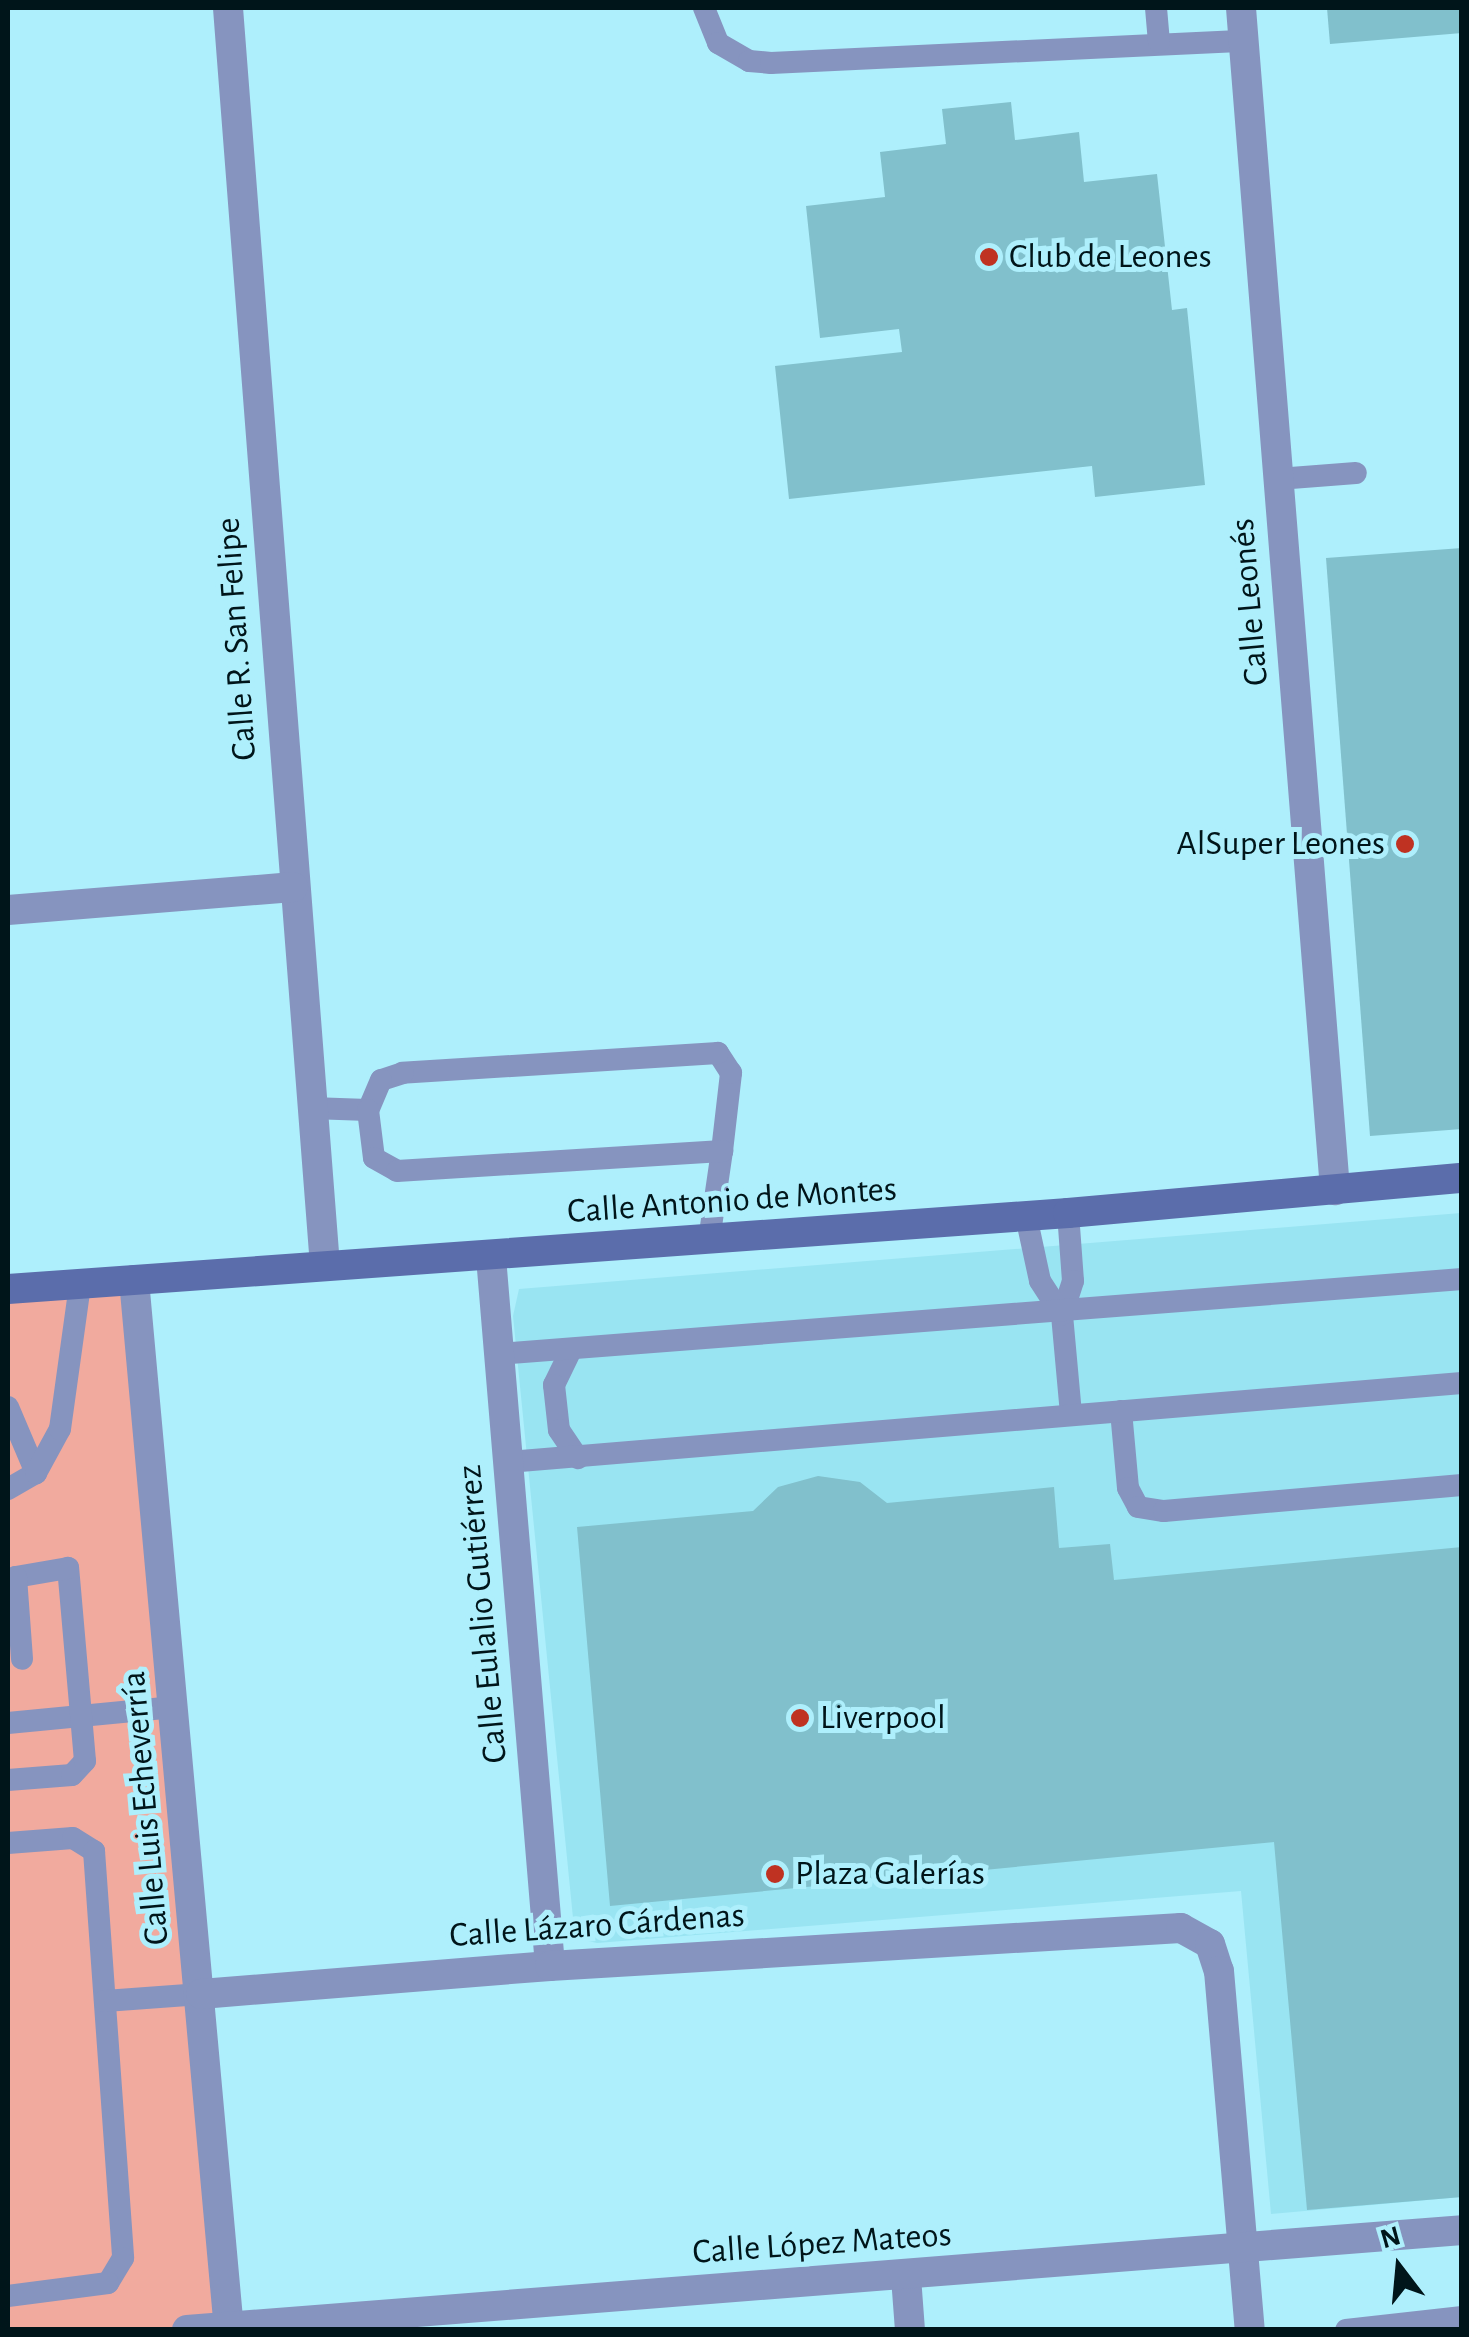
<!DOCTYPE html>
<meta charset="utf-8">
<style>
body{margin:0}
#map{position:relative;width:1469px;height:2337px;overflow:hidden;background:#aeeffc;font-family:"Alegreya Sans",sans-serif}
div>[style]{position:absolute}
.built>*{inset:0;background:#99e4f2}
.green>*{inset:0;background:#f1aa9e}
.building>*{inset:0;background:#81c0cc}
.lane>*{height:22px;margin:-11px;padding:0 11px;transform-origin:11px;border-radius:11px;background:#8694bf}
.street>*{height:30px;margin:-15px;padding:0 15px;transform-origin:15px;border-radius:15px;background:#8694bf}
.secondary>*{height:30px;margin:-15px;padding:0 15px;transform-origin:15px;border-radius:15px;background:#5b6dab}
.dots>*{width:28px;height:28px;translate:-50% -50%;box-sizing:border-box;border:5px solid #aeeffc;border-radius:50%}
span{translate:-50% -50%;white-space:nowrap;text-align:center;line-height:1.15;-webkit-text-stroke:10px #aeeffc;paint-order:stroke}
.poi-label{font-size:35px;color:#00151a}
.left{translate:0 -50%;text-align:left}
.right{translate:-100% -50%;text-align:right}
.street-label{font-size:35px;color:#00151a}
.frame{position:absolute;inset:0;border:10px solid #00151a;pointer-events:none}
.north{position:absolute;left:1349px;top:2217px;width:100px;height:100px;-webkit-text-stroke:8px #aeeffc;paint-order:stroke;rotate:344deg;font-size:28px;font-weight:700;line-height:40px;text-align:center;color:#00151a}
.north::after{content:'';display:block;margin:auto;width:35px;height:45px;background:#00151a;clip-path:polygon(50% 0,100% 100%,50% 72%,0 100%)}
</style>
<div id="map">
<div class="built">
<i style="clip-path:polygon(1461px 1213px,1461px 2197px,1271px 2214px,1241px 1891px,597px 1943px,575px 1938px,513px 1316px,519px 1289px)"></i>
</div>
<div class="green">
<i style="clip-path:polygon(127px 1292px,226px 2329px,8px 2330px,8px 1301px)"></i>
</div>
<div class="building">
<i style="clip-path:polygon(1327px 8px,1462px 8px,1462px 33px,1330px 44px)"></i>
<i style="clip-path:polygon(1011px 102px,1015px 140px,1079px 132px,1084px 182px,1157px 174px,1172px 310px,1187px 308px,1205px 485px,1095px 497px,1092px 466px,789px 499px,775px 366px,902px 352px,899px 329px,820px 338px,806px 206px,885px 197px,880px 152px,946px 144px,942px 109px)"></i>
<i style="clip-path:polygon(1462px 548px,1462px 1129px,1370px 1136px,1326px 558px)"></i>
<i style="clip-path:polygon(818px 1476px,860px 1482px,887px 1503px,1054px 1487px,1059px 1548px,1110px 1544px,1114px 1580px,1462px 1547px,1462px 2197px,1307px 2210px,1274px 1842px,610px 1906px,577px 1527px,753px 1511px,778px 1487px)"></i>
</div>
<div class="lane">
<i style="left:704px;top:8px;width:38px;rotate:68deg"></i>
<i style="left:718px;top:43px;width:36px;rotate:30deg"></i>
<i style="left:749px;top:61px;width:22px;rotate:5deg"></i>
<i style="left:771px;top:63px;width:474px;rotate:-2.7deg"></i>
<i style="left:1156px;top:8px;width:34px;rotate:85deg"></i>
<i style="left:1278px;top:479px;width:78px;rotate:-4.4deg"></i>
<i style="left:311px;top:1108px;width:57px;rotate:2deg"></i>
<i style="left:1068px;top:1213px;width:68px;rotate:85.8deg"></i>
<i style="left:1073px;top:1281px;width:36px;rotate:108deg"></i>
<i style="left:1062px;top:1315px;width:98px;rotate:84.8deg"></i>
<i style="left:1026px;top:1216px;width:66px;rotate:77.8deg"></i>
<i style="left:1040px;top:1281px;width:40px;rotate:57.1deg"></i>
<i style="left:709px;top:1240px;width:90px;rotate:-81.7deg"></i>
<i style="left:722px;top:1151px;width:79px;rotate:-83.4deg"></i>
<i style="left:731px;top:1073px;width:24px;rotate:-123deg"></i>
<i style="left:718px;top:1053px;width:316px;rotate:176.4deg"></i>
<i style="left:403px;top:1073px;width:23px;rotate:162deg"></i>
<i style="left:381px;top:1080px;width:33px;rotate:113deg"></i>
<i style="left:368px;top:1110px;width:48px;rotate:82.9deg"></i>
<i style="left:374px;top:1158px;width:26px;rotate:29deg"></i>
<i style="left:397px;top:1171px;width:326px;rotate:-3.5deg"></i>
<i style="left:571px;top:1350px;width:39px;rotate:116deg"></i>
<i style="left:554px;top:1385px;width:45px;rotate:83.7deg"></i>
<i style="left:559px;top:1430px;width:34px;rotate:56deg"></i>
<i style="left:499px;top:1354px;width:966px;rotate:-4.45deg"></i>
<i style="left:8px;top:1407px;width:72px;rotate:67deg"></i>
<i style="left:1121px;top:1411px;width:77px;rotate:84.8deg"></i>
<i style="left:1128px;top:1488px;width:21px;rotate:62deg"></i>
<i style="left:1138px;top:1507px;width:26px;rotate:9deg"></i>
<i style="left:1164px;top:1511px;width:299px;rotate:-5deg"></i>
<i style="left:508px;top:1462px;width:957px;rotate:-4.73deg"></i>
<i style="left:8px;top:1489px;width:32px;rotate:-30deg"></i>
<i style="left:36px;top:1473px;width:50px;rotate:-61.4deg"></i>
<i style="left:60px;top:1429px;width:146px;rotate:-82.1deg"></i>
<i style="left:8px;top:1723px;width:167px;rotate:-5.5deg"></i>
<i style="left:8px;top:1780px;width:64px;rotate:-4.5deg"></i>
<i style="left:72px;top:1775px;width:19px;rotate:-47deg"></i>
<i style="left:85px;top:1761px;width:194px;rotate:-95deg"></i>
<i style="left:68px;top:1568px;width:53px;rotate:170.2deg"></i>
<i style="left:16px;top:1577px;width:82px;rotate:85.8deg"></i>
<i style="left:8px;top:1843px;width:65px;rotate:-4.4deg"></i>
<i style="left:73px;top:1838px;width:25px;rotate:32deg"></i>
<i style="left:94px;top:1851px;width:408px;rotate:85.9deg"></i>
<i style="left:123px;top:2258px;width:29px;rotate:121deg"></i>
<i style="left:108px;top:2283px;width:101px;rotate:172.6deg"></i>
<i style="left:105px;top:2001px;width:96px;rotate:-4.2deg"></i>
<i style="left:1346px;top:2330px;width:117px;rotate:-6.4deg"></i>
</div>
<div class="street">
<i style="left:228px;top:8px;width:1261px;rotate:85.59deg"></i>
<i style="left:1241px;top:8px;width:1186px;rotate:85.45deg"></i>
<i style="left:8px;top:910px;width:286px;rotate:-4.6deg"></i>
<i style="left:491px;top:1257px;width:711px;rotate:85.24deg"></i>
<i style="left:134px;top:1280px;width:1054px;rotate:84.83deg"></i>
<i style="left:201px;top:1994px;width:350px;rotate:-4.6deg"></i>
<i style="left:550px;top:1966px;width:632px;rotate:-3.45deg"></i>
<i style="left:1181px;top:1928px;width:33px;rotate:29deg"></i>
<i style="left:1210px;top:1944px;width:28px;rotate:72deg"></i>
<i style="left:1219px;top:1971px;width:360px;rotate:85.1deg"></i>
<i style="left:906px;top:2277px;width:53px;rotate:85.7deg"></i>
<i style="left:187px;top:2330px;width:1279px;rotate:-4.48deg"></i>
</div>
<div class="secondary">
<i style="left:8px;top:1289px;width:1063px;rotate:-4.1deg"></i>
<i style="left:1068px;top:1213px;width:396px;rotate:-5.1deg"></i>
</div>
<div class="dots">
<i style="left:989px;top:257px;background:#bf3222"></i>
<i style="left:1405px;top:844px;background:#bf3222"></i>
<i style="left:800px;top:1718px;background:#bf3222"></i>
<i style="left:775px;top:1874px;background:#bf3222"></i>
</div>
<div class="poi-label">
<span class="left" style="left:1009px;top:257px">Club de Leones</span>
<span class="right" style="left:1385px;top:844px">AlSuper Leones</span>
<span class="left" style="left:820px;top:1718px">Liverpool</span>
<span class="left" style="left:795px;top:1874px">Plaza Galerías</span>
</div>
<div class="street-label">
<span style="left:1250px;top:602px;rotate:-95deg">Calle Leonés</span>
<span style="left:237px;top:639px;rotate:-94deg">Calle R. San Felipe</span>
<span style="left:732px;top:1201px;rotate:-4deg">Calle Antonio de Montes</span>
<span style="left:483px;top:1614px;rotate:-95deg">Calle Eulalio Gutiérrez</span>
<span style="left:146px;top:1808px;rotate:-95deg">Calle Luis Echeverría</span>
<span style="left:597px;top:1926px;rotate:-4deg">Calle Lázaro Cárdenas</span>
<span style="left:822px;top:2244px;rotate:-4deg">Calle López Mateos</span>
</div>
<div class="frame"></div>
<div class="north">N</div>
</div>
